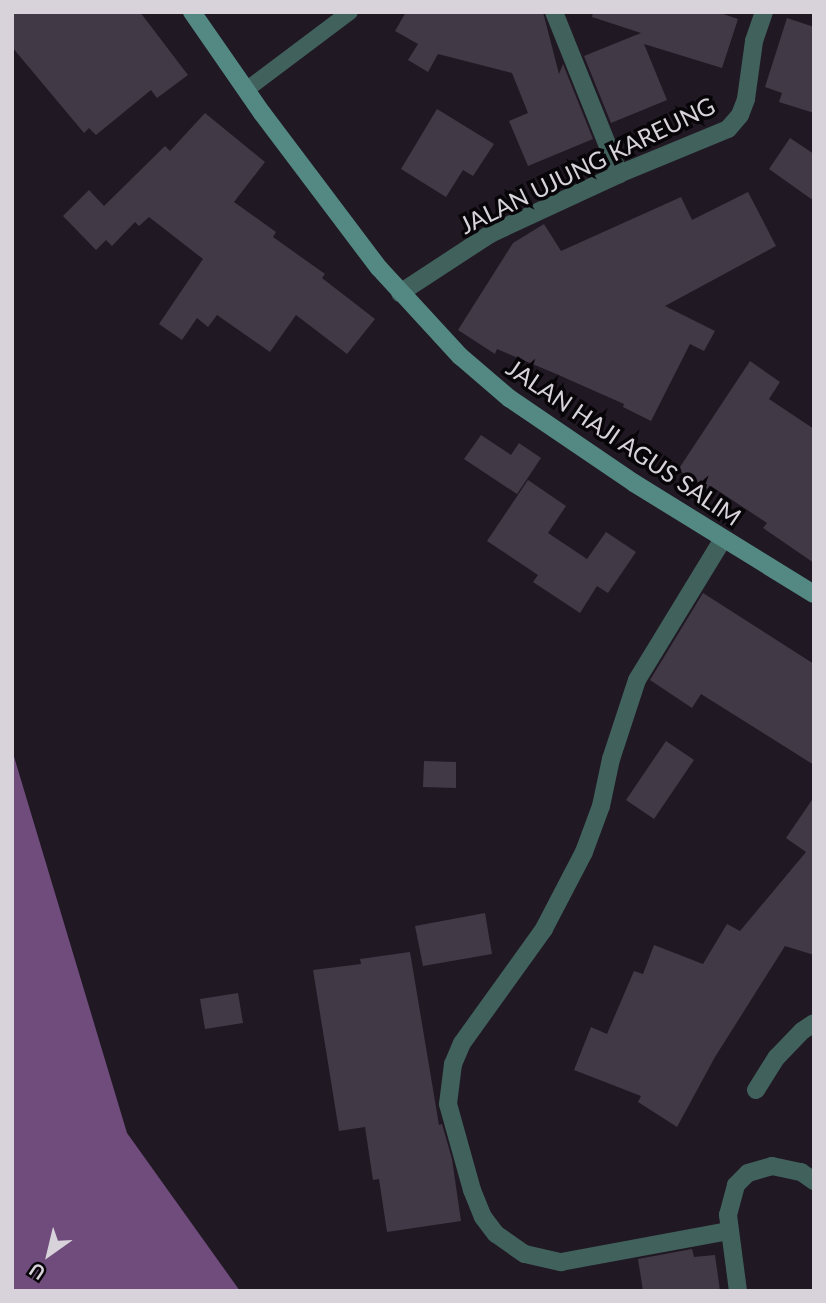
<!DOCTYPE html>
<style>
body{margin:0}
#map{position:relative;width:826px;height:1303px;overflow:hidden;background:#201823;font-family:Lato,sans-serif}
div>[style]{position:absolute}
.water>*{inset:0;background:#6f4c7b}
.building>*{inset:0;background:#423946}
.lane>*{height:16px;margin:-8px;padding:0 8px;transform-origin:8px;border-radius:8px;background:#41615d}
.street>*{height:18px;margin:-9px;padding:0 9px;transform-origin:9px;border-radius:9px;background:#41615d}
.secondary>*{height:18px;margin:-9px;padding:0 9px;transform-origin:9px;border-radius:9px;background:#538982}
span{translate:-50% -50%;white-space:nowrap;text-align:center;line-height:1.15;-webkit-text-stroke:7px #080509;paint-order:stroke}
.street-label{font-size:24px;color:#d8d2da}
.frame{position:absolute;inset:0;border:14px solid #d8d2da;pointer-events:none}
.north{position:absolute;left:14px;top:1219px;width:70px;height:70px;-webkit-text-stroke:5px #080509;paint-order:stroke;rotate:214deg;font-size:19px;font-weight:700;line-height:28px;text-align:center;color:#d8d2da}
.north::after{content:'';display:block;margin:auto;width:24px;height:32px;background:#d8d2da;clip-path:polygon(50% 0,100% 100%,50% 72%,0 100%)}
</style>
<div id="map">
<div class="water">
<i style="clip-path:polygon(12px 750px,127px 1133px,240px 1291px,12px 1291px)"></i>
</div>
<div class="building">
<i style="clip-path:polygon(12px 12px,140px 12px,188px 75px,157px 98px,151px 90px,96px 135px,89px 128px,84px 133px,12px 47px)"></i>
<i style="clip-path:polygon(406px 12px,543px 12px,559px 74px,563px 64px,593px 139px,528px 166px,509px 121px,528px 113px,512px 73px,438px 54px,428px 72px,408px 60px,418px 44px,395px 31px)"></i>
<i style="clip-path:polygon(593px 12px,717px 12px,738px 19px,722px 68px,644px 44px,667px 100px,611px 123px,584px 56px,641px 33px,592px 17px)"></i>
<i style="clip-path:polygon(787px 18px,814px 27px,814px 113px,779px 102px,782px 93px,765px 87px)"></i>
<i style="clip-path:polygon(437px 109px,494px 144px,473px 176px,463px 170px,446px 197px,401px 169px)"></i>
<i style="clip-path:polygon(205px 113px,265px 162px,234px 202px,276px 232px,273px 237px,325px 274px,322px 278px,375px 319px,347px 354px,296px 315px,270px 352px,217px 315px,208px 327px,197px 318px,182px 340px,159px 324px,203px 259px,149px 217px,139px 226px,135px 222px,112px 246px,106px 240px,96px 250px,63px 216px,89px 190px,104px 206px,165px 146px,170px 151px)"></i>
<i style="clip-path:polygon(790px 138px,814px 154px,814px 201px,769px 169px)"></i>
<i style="clip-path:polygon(748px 192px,776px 246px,665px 306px,715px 331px,704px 351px,690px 344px,651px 421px,623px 407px,624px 404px,554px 373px,497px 349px,495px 354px,458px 330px,513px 243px,544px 224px,561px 251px,681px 197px,692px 220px)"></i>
<i style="clip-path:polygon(750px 361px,780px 382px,769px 399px,814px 429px,814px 563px,763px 528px,767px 523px,711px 486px,709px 490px,678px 470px)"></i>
<i style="clip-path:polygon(481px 435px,511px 455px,519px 443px,541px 458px,517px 494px,464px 459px)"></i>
<i style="clip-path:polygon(528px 480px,566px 506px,548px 533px,587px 559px,606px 532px,636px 552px,608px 593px,597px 586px,580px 613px,533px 582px,538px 575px,487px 541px)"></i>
<i style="clip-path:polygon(703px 593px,814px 664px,814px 765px,701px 694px,692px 708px,650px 680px)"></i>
<i style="clip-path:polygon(666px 741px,694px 760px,654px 819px,626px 800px)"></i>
<i style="clip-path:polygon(424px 761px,456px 762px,456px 788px,423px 787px)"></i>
<i style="clip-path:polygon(814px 797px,814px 955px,785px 946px,715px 1057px,677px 1127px,638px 1102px,641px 1096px,574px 1070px,591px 1027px,607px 1034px,634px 971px,643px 974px,654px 945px,703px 964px,727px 924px,740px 931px,806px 852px,786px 838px)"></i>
<i style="clip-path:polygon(485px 913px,492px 954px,423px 966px,415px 926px)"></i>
<i style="clip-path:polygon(410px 952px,439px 1125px,442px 1124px,452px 1159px,461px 1221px,387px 1232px,379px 1179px,373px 1180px,365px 1127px,339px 1131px,313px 970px,361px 964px,360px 959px)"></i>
<i style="clip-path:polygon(238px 993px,243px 1023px,205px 1029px,200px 999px)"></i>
<i style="clip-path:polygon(692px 1249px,694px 1257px,715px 1255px,720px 1291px,643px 1291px,638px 1259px)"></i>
</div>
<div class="lane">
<i style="left:246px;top:90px;width:130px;rotate:-36.9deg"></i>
</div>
<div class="street">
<i style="left:554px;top:12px;width:175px;rotate:68.1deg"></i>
<i style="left:400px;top:293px;width:108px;rotate:-33.2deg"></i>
<i style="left:490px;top:234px;width:142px;rotate:-24.9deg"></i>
<i style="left:619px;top:174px;width:118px;rotate:-22.4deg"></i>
<i style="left:728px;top:129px;width:18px;rotate:-49deg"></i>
<i style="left:740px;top:115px;width:17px;rotate:-69deg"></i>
<i style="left:746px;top:99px;width:59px;rotate:-82.1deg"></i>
<i style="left:754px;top:41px;width:31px;rotate:-71deg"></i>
<i style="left:723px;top:539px;width:165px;rotate:121.4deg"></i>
<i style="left:637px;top:680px;width:83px;rotate:108.2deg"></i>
<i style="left:611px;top:759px;width:48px;rotate:102deg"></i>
<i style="left:601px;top:806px;width:49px;rotate:110.3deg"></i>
<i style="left:584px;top:852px;width:87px;rotate:117.5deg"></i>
<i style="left:544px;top:929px;width:140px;rotate:125.7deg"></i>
<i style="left:462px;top:1043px;width:23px;rotate:113deg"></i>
<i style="left:453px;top:1064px;width:40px;rotate:97.1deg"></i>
<i style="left:448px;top:1104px;width:89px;rotate:74.4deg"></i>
<i style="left:472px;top:1190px;width:29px;rotate:68deg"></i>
<i style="left:483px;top:1217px;width:21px;rotate:53deg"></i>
<i style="left:496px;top:1234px;width:35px;rotate:35deg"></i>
<i style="left:525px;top:1254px;width:37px;rotate:13deg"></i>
<i style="left:561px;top:1262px;width:171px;rotate:-10.5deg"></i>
<i style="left:756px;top:1090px;width:39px;rotate:-58deg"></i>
<i style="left:777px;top:1057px;width:36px;rotate:-46deg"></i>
<i style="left:802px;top:1031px;width:14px;rotate:-34deg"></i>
<i style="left:738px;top:1291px;width:77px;rotate:-97.5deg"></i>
<i style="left:728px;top:1215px;width:31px;rotate:-75deg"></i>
<i style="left:736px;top:1185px;width:17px;rotate:-45deg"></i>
<i style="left:748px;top:1173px;width:25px;rotate:-16deg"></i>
<i style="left:772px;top:1166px;width:30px;rotate:12deg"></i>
<i style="left:801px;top:1172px;width:16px;rotate:35deg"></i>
</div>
<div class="secondary">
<i style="left:192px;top:12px;width:123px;rotate:55.3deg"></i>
<i style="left:262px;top:113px;width:194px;rotate:53deg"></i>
<i style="left:379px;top:268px;width:120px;rotate:47.4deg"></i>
<i style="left:460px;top:356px;width:65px;rotate:40.6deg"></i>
<i style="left:509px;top:398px;width:151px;rotate:34.2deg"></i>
<i style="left:634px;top:483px;width:211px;rotate:31.7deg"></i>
</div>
<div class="street-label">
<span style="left:587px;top:165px;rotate:-26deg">JALAN UJUNG KAREUNG</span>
<span style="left:624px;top:442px;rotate:34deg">JALAN HAJI AGUS SALIM</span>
</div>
<div class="frame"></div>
<div class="north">U</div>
</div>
